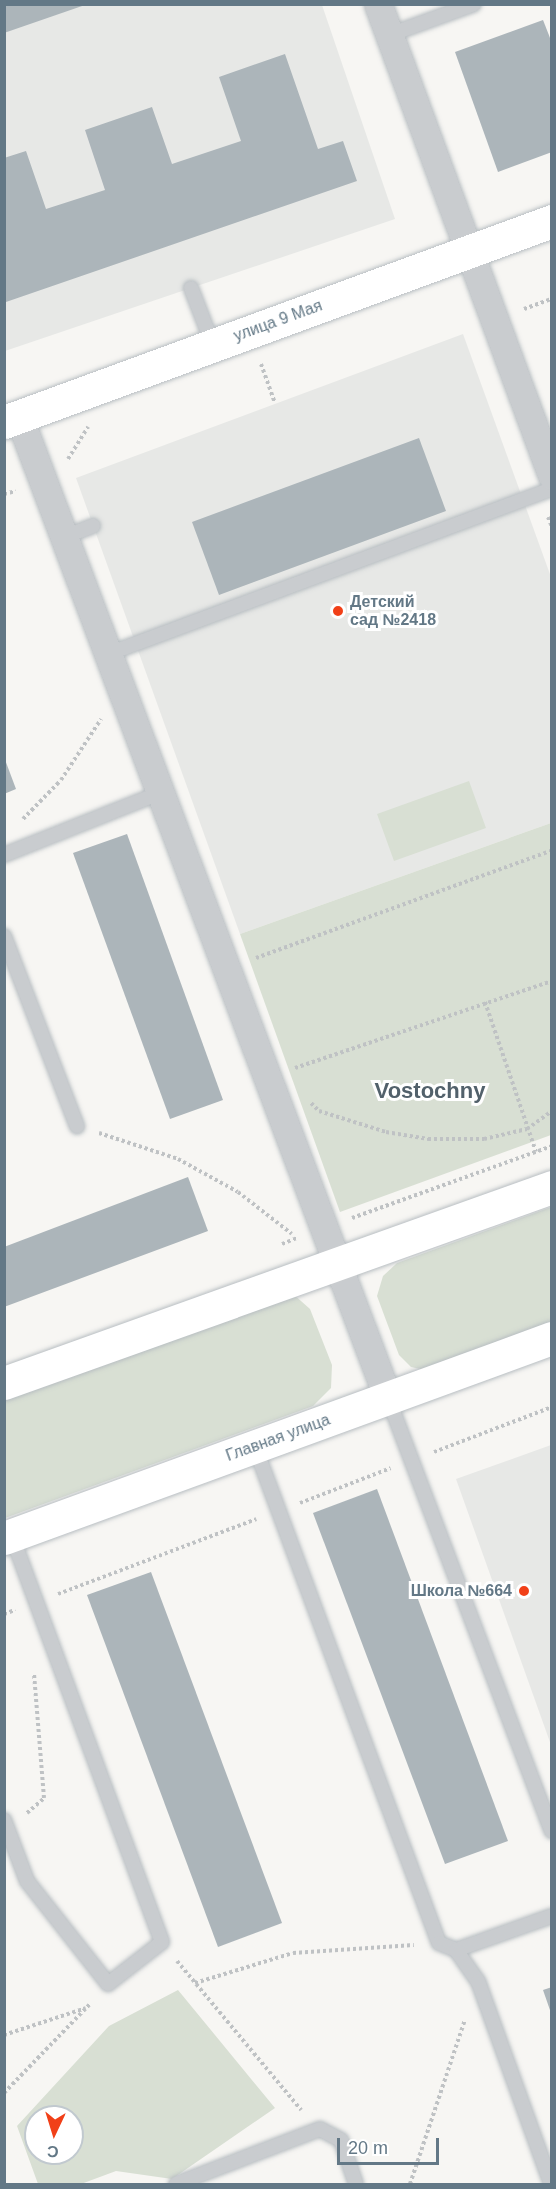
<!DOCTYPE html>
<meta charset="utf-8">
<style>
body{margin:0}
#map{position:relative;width:556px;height:2189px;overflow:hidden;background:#f7f6f3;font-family:Helvetica,sans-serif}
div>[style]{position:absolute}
.built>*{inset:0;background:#e7e8e6}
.green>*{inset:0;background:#d8dfd3}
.building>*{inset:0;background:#acb5ba}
.path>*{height:4px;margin-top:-2px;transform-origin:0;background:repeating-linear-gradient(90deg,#bfc2c4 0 3px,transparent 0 6px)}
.roads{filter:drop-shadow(0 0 2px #b8bec2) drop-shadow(0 0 2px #b8bec2)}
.lane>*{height:14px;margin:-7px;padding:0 7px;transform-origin:7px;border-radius:7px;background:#c9cccf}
.street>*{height:27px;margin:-13.5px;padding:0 13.5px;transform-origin:13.5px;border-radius:13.5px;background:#c9cccf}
.secondary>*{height:33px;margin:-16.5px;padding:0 16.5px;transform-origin:16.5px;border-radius:16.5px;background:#fff}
.dots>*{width:16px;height:16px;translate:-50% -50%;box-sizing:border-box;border:3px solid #fff;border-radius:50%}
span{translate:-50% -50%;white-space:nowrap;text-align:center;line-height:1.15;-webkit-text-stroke:6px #fff;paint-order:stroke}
.street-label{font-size:16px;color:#637886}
.poi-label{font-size:16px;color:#637886;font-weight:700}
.left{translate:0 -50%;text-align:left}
.right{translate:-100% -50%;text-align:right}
.district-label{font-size:22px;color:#52616b;font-weight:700}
.frame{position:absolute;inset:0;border:6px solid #637886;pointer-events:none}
.north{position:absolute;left:24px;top:2105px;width:60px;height:60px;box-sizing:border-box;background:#fff;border:2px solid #c1c9cf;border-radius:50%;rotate:184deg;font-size:16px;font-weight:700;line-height:24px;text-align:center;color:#637886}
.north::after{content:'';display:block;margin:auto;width:21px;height:27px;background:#f14018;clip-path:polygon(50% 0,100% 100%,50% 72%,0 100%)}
.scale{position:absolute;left:337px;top:2138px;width:102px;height:27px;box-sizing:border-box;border:3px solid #637886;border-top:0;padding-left:8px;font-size:18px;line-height:21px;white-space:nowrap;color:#637886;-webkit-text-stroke:4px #fff;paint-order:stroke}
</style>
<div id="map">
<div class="built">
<i style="clip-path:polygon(4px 5px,322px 5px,395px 219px,5px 351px)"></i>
<i style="clip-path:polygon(463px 334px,551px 577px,551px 823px,240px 934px,76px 478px)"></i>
<i style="clip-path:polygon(551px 1445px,552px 1445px,551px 1745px,456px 1479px)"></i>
</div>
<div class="green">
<i style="clip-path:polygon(469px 781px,486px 828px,394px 861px,377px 814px)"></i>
<i style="clip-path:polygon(551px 823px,551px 1135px,340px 1212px,240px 934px)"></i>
<i style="clip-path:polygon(551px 1207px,551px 1329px,434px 1372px,411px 1367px,399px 1355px,377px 1296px,383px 1276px,397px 1263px)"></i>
<i style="clip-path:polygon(292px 1293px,310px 1309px,332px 1365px,331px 1388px,313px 1406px,5px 1518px,5px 1392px)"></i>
<i style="clip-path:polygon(evenodd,178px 1990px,275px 2108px,172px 2179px,116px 2171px,81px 2184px,38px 2184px,17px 2126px,109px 2026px,178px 1990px,36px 2117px,72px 2117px,72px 2153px,36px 2153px,36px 2117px)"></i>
</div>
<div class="building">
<i style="clip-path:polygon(4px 4px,85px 4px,85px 5px,4px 33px)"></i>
<i style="clip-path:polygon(543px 20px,552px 43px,552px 152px,498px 172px,455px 52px)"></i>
<i style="clip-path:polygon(285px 54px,318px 149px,343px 141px,357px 181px,6px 302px,4px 158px,26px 151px,46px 209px,105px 190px,85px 130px,152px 107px,172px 164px,241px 141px,219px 77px)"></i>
<i style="clip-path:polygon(419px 438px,446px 511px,219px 595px,192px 522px)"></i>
<i style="clip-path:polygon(4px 757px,16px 789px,4px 794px)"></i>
<i style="clip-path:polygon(127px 834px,223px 1100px,170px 1119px,73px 853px)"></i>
<i style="clip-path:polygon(188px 1177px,208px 1231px,4px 1307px,4px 1247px)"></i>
<i style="clip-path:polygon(377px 1489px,508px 1841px,445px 1864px,313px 1513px)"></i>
<i style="clip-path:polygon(151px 1572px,282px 1923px,218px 1947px,87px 1595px)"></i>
<i style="clip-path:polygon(552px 1987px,552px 2013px,551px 2013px,543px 1990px)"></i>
</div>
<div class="path">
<i style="left:524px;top:309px;width:30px;rotate:-20deg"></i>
<i style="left:261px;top:364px;width:41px;rotate:70.3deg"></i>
<i style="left:68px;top:459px;width:38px;rotate:-58deg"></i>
<i style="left:4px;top:494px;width:12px;rotate:-14deg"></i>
<i style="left:548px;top:517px;width:11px;rotate:68deg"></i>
<i style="left:23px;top:819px;width:54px;rotate:-45.7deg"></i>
<i style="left:61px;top:780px;width:73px;rotate:-56.7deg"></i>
<i style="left:256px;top:958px;width:315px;rotate:-20deg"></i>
<i style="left:485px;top:1002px;width:158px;rotate:71.2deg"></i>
<i style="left:295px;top:1068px;width:271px;rotate:-18.7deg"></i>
<i style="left:311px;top:1103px;width:11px;rotate:45deg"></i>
<i style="left:319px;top:1111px;width:70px;rotate:17.4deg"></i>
<i style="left:386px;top:1132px;width:43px;rotate:9.5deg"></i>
<i style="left:428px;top:1139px;width:56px"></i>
<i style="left:484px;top:1139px;width:44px;rotate:-13.1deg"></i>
<i style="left:527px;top:1129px;width:31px;rotate:-36deg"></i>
<i style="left:99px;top:1133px;width:83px;rotate:18.2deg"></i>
<i style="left:178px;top:1159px;width:68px;rotate:28.8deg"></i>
<i style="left:238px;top:1192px;width:68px;rotate:37.9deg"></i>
<i style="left:352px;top:1218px;width:213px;rotate:-19.8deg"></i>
<i style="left:282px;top:1244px;width:16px;rotate:-22deg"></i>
<i style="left:434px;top:1452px;width:126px;rotate:-20.9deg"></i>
<i style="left:300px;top:1503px;width:97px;rotate:-21deg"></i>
<i style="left:58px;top:1594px;width:212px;rotate:-20.7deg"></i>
<i style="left:4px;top:1614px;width:12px;rotate:-20deg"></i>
<i style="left:27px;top:1813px;width:23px;rotate:-41deg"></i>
<i style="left:44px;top:1798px;width:125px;rotate:-94.6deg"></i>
<i style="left:177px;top:1961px;width:194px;rotate:50.2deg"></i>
<i style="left:195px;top:1983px;width:102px;rotate:-17deg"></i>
<i style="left:293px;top:1953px;width:121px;rotate:-3.8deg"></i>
<i style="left:4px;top:2035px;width:86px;rotate:-18.2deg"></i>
<i style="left:4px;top:2093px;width:125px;rotate:-46deg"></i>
<i style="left:410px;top:2184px;width:173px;rotate:-71.5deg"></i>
</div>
<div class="roads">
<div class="lane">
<i style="left:389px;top:35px;width:90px;rotate:-20deg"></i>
<i style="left:191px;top:288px;width:61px;rotate:68.9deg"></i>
<i style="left:64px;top:537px;width:31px;rotate:-21deg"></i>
<i style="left:108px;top:654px;width:474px;rotate:-20.4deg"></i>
<i style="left:4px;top:855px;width:168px;rotate:-21.7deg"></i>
<i style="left:4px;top:936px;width:204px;rotate:69deg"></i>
<i style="left:388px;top:1398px;width:463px;rotate:69.3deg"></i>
<i style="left:255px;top:1447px;width:529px;rotate:69.65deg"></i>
<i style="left:439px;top:1943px;width:18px;rotate:22deg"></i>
<i style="left:456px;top:1950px;width:38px;rotate:55deg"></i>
<i style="left:478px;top:1981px;width:216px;rotate:70.2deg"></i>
<i style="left:4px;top:1820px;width:65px;rotate:69.3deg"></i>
<i style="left:27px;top:1881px;width:131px;rotate:51.8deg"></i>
<i style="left:108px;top:1984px;width:68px;rotate:-37.9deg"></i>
<i style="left:162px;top:1942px;width:433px;rotate:-110.3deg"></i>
<i style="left:456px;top:1950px;width:102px;rotate:-19.5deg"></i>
<i style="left:176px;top:2184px;width:154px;rotate:-20.9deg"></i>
<i style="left:320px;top:2129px;width:24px;rotate:28deg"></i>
<i style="left:341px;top:2140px;width:46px;rotate:71.2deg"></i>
</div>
<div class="street">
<i style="left:378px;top:4px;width:503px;rotate:69.76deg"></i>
<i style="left:19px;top:417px;width:1048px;rotate:69.39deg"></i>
</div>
<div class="secondary">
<i style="left:4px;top:422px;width:584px;rotate:-20.14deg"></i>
<i style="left:4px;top:1383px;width:582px;rotate:-19.68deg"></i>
<i style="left:4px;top:1538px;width:583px;rotate:-20.05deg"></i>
</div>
</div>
<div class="dots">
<i style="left:338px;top:611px;background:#f14018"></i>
<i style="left:524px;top:1591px;background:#f14018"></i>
</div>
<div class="street-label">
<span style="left:278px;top:321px;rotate:-20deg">улица 9 Мая</span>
<span style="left:278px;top:1438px;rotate:-20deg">Главная улица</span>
</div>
<div class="poi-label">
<span class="left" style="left:350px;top:611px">Детский<br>сад №2418</span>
<span class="right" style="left:512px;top:1591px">Школа №664</span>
</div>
<div class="district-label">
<span style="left:430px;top:1091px">Vostochny</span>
</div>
<div class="frame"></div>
<div class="north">С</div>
<div class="scale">20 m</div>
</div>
